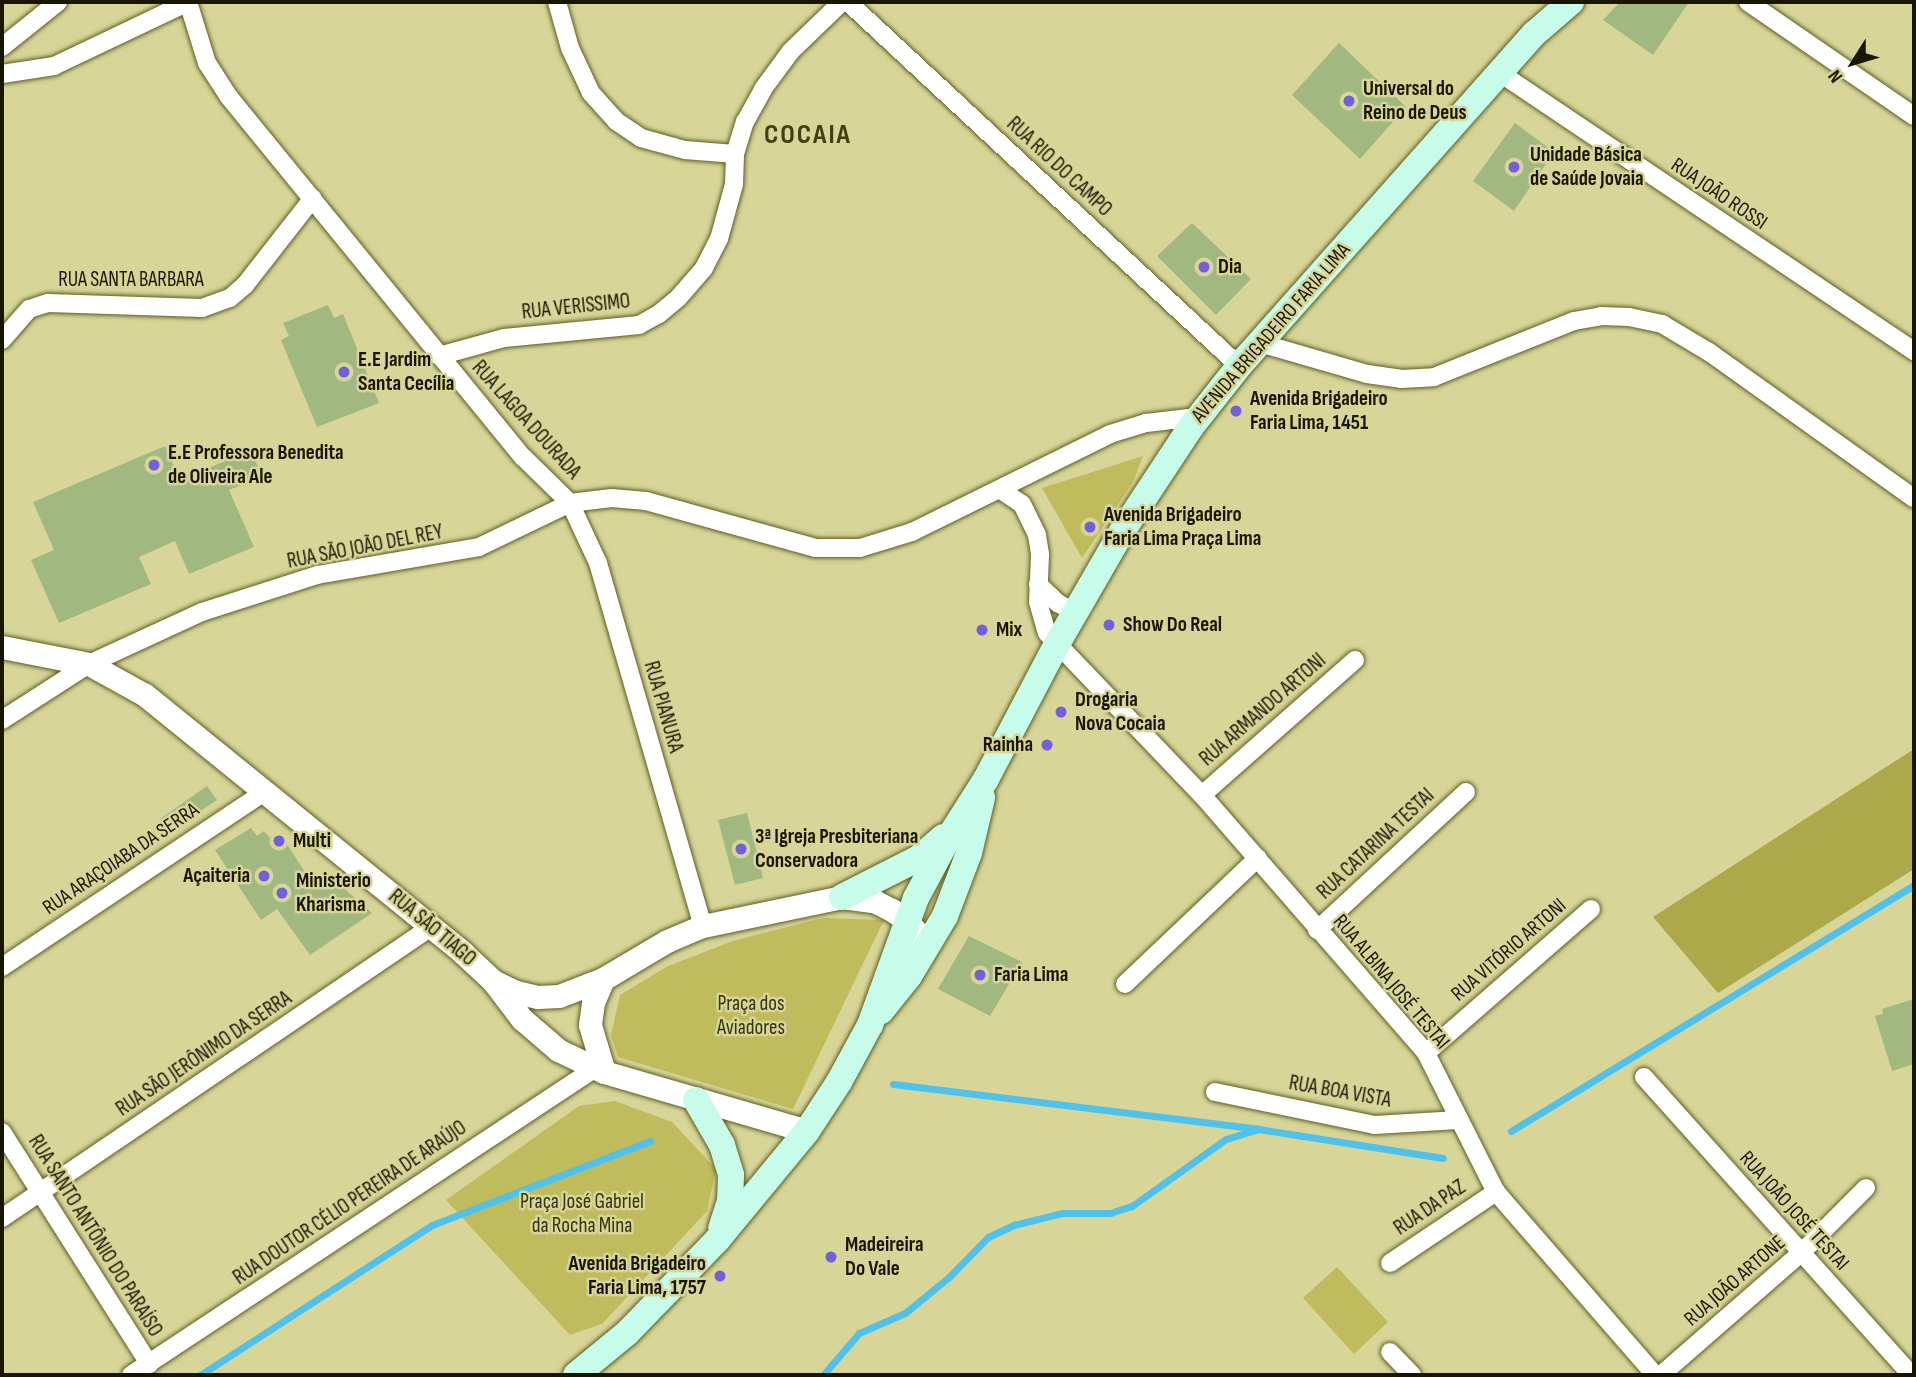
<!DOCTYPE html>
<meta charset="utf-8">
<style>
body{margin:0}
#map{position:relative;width:1916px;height:1377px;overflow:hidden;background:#d7d598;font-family:"Sofia Sans Condensed",sans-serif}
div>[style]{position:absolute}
.green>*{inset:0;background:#c0bb5d}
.forest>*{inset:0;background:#ada849}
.stream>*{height:7px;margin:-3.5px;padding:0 3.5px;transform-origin:3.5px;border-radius:3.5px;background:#50c1eb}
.building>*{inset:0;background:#a1b880}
.roads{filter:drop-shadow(0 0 2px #605d22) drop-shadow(0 0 2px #605d22)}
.minor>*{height:18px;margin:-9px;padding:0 9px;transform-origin:9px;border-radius:9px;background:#fff}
.tertiary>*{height:23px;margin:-11.5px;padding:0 11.5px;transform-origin:11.5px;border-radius:11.5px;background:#fff}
.secondary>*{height:26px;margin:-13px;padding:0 13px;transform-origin:13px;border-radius:13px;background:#c7fceb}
.dots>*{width:19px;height:19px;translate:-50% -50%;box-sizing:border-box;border:4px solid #d7d598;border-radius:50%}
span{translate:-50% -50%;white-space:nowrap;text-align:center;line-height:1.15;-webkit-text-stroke:5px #d7d598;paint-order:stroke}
.poi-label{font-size:21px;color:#181601;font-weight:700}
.left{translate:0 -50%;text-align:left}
.right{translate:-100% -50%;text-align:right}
.street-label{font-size:21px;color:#181601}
.park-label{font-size:21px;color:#353309}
.district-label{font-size:28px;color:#423f12;font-weight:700;letter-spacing:2px}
.frame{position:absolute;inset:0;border:4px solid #181601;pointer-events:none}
.north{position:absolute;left:1818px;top:28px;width:70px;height:70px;-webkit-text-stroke:5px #d7d598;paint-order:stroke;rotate:233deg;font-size:19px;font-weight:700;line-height:28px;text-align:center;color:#181601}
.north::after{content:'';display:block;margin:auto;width:24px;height:32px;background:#181601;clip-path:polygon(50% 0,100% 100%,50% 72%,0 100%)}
</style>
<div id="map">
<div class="green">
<i style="clip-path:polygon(1143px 456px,1133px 482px,1082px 558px,1042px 488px)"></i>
<i style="clip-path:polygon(823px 918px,884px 920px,793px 1109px,618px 1057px,611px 1035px,620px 995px,668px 966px,733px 941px)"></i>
<i style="clip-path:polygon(615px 1101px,672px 1122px,716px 1169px,707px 1211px,602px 1324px,570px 1335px,446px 1200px,579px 1106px)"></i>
<i style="clip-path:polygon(1337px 1267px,1388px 1322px,1354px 1354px,1303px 1298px)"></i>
</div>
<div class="forest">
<i style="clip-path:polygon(1914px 749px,1914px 869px,1718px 993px,1653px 917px)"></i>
</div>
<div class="stream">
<i style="left:893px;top:1084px;width:368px;rotate:7deg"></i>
<i style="left:1258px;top:1129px;width:187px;rotate:8.9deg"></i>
<i style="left:1511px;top:1131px;width:472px;rotate:-31.4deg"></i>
<i style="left:200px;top:1375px;width:276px;rotate:-32.9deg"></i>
<i style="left:432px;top:1225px;width:234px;rotate:-21.1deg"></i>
<i style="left:823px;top:1375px;width:55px;rotate:-49.4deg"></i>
<i style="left:859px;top:1333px;width:50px;rotate:-23.5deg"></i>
<i style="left:905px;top:1313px;width:57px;rotate:-39.3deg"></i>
<i style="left:949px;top:1277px;width:56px;rotate:-45.7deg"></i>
<i style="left:988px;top:1237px;width:29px;rotate:-25deg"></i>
<i style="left:1014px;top:1225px;width:49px;rotate:-14deg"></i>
<i style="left:1062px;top:1213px;width:48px"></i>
<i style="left:1110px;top:1213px;width:23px;rotate:-18deg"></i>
<i style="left:1132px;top:1206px;width:115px;rotate:-35.5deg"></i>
<i style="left:1226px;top:1139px;width:31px;rotate:-17deg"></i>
</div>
<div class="building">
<i style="clip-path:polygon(1620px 2px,1689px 2px,1653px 55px,1603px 20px)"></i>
<i style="clip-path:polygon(1339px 43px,1406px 107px,1360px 159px,1292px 95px)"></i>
<i style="clip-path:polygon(1515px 123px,1554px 152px,1514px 211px,1473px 181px)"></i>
<i style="clip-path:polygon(1192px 223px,1251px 279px,1216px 315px,1157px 256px)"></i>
<i style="clip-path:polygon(328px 305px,334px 318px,343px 314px,379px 403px,317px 427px,281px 340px,289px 336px,283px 323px)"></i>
<i style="clip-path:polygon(165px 446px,180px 480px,251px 450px,262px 476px,229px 490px,254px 547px,189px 574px,175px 541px,139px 557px,151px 584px,59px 623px,31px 560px,54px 550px,33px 502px)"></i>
<i style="clip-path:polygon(207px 786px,217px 800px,169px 832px,160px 819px)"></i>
<i style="clip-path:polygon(747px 813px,763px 878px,735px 885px,718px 820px)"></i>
<i style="clip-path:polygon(251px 828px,257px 836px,264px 831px,270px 838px,279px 832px,314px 886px,329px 875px,372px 913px,310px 955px,277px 909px,261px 920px,215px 850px)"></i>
<i style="clip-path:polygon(969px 936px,1022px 962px,990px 1016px,938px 989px)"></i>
<i style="clip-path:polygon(1914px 999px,1914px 1064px,1892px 1071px,1875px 1016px,1883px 1014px,1882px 1009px)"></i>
</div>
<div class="roads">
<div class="minor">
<i style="left:557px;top:2px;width:48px;rotate:74.2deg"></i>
<i style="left:570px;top:48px;width:50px;rotate:65deg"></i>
<i style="left:591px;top:93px;width:38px;rotate:48deg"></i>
<i style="left:616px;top:121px;width:30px;rotate:34deg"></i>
<i style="left:641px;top:138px;width:46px;rotate:15.3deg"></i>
<i style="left:685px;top:150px;width:50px;rotate:4.6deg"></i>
<i style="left:848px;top:2px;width:534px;rotate:42.95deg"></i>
<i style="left:1748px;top:2px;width:201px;rotate:34.5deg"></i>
<i style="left:2px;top:47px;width:72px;rotate:-38.8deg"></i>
<i style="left:1500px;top:73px;width:499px;rotate:33.9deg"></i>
<i style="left:2px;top:74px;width:53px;rotate:-8.7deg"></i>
<i style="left:54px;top:66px;width:148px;rotate:-25.5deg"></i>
<i style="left:188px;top:2px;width:64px;rotate:72.7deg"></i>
<i style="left:207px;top:63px;width:40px;rotate:57.1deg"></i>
<i style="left:229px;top:97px;width:465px;rotate:50.8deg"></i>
<i style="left:523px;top:457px;width:66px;rotate:44.4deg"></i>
<i style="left:570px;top:503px;width:66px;rotate:65deg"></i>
<i style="left:598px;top:563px;width:378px;rotate:73.9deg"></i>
<i style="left:2px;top:340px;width:41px;rotate:-48.9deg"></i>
<i style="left:29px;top:309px;width:20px;rotate:-18deg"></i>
<i style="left:48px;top:303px;width:154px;rotate:1.9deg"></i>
<i style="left:202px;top:308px;width:30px;rotate:-20deg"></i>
<i style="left:230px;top:298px;width:20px;rotate:-41deg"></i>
<i style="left:245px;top:285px;width:110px;rotate:-52deg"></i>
<i style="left:1260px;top:343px;width:111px;rotate:16.2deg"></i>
<i style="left:1367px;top:374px;width:34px;rotate:8deg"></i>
<i style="left:1401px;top:379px;width:33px;rotate:-3deg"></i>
<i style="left:1434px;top:377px;width:151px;rotate:-21.8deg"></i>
<i style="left:1574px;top:321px;width:27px;rotate:-10deg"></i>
<i style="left:1601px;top:316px;width:28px;rotate:2deg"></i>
<i style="left:1629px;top:317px;width:34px;rotate:12deg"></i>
<i style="left:1662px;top:324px;width:55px;rotate:30.8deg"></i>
<i style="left:1709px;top:352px;width:252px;rotate:35.5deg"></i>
<i style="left:439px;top:356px;width:67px;rotate:-15.5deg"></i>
<i style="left:504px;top:338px;width:136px;rotate:-5.5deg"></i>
<i style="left:639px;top:325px;width:23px;rotate:-29deg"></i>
<i style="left:659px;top:314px;width:26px;rotate:-40deg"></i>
<i style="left:679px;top:297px;width:38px;rotate:-49deg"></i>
<i style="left:704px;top:268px;width:33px;rotate:-63deg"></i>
<i style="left:719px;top:239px;width:57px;rotate:-74.7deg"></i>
<i style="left:734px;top:184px;width:30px;rotate:-88deg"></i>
<i style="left:735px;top:154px;width:34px;rotate:-73deg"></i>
<i style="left:745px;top:122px;width:38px;rotate:-61deg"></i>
<i style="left:763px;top:89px;width:47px;rotate:-53.6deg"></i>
<i style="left:791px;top:51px;width:71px;rotate:-43.9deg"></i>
<i style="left:1001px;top:490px;width:25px;rotate:34deg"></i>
<i style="left:1022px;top:504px;width:34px;rotate:64deg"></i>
<i style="left:1037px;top:535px;width:20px;rotate:81deg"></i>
<i style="left:1040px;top:555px;width:47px;rotate:92.4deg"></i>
<i style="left:1038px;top:602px;width:32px;rotate:74deg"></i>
<i style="left:1047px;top:633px;width:224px;rotate:46.3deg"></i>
<i style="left:1202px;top:795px;width:342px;rotate:49deg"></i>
<i style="left:1426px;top:1053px;width:156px;rotate:63.3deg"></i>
<i style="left:1496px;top:1192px;width:242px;rotate:49deg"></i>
<i style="left:1038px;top:584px;width:28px;rotate:44deg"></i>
<i style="left:1058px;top:603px;width:20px;rotate:30deg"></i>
<i style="left:2px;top:720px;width:103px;rotate:-32.8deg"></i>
<i style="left:89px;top:664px;width:124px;rotate:-24.7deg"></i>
<i style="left:202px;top:612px;width:121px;rotate:-17.8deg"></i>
<i style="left:317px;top:575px;width:164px;rotate:-9.8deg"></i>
<i style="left:479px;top:547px;width:101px;rotate:-25.8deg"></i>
<i style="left:570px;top:503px;width:42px;rotate:-6.8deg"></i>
<i style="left:612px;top:498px;width:34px;rotate:5deg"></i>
<i style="left:646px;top:501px;width:176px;rotate:15.5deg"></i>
<i style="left:816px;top:548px;width:44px"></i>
<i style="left:860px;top:548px;width:54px;rotate:-17.1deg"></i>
<i style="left:912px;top:532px;width:221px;rotate:-26.3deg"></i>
<i style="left:1110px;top:434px;width:38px;rotate:-17deg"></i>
<i style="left:1146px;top:423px;width:52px;rotate:-6.6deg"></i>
<i style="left:1202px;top:795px;width:204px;rotate:-41.4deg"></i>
<i style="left:1317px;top:930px;width:203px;rotate:-42.8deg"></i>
<i style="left:2px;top:967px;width:317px;rotate:-33.7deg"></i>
<i style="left:1125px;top:984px;width:183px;rotate:-43.5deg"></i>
<i style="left:1426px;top:1053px;width:219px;rotate:-41.1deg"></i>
<i style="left:1644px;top:1077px;width:400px;rotate:48.1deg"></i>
<i style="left:1215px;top:1092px;width:163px;rotate:11.7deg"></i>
<i style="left:1375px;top:1125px;width:83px;rotate:-3.4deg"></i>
<i style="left:2px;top:1132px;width:275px;rotate:57.6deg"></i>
<i style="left:2px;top:1218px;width:518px;rotate:-34.15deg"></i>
<i style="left:1390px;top:1263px;width:128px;rotate:-33.8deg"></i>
<i style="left:1390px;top:1352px;width:32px;rotate:46deg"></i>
<i style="left:131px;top:1375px;width:555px;rotate:-33.46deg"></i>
<i style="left:1661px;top:1375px;width:186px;rotate:-41.1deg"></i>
<i style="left:1801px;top:1253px;width:92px;rotate:-45deg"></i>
</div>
<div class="tertiary">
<i style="left:2px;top:647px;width:89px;rotate:11.1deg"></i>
<i style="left:89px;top:664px;width:64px;rotate:29deg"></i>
<i style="left:145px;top:695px;width:408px;rotate:39deg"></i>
<i style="left:462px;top:952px;width:42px;rotate:43.1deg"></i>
<i style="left:493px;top:981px;width:48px;rotate:52.7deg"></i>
<i style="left:522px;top:1019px;width:48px;rotate:40.7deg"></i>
<i style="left:558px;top:1050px;width:51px;rotate:25.6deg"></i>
<i style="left:604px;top:1072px;width:211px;rotate:16.2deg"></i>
<i style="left:603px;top:979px;width:26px;rotate:113deg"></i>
<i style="left:593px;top:1003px;width:22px;rotate:98deg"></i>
<i style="left:590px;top:1025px;width:49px;rotate:73.4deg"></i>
<i style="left:493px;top:981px;width:25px;rotate:26deg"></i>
<i style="left:516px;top:992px;width:23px;rotate:13deg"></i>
<i style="left:538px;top:997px;width:21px;rotate:-3deg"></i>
<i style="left:559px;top:996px;width:47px;rotate:-21.1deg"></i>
<i style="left:603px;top:979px;width:74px;rotate:-30.7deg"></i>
<i style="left:667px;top:941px;width:39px;rotate:-23deg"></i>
<i style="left:703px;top:926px;width:142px;rotate:-11.8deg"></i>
<i style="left:842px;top:897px;width:34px;rotate:8deg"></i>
<i style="left:876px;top:902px;width:18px;rotate:27deg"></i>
<i style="left:892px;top:910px;width:19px;rotate:36deg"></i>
<i style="left:907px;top:921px;width:30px;rotate:49deg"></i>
</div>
<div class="secondary">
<i style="left:842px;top:897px;width:86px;rotate:-26.9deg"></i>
<i style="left:919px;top:858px;width:32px;rotate:-41deg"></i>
<i style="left:881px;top:1011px;width:45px;rotate:-51.3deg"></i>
<i style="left:909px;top:976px;width:70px;rotate:-59deg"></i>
<i style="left:945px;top:916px;width:67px;rotate:-69.1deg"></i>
<i style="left:969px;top:853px;width:57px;rotate:-76.7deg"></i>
<i style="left:696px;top:1100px;width:52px;rotate:60deg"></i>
<i style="left:722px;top:1145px;width:31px;rotate:73deg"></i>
<i style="left:731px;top:1175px;width:26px;rotate:92deg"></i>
<i style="left:730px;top:1201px;width:28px;rotate:108deg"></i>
<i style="left:576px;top:1375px;width:66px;rotate:-39.5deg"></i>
<i style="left:627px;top:1333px;width:131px;rotate:-45.9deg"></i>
<i style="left:718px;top:1239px;width:140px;rotate:-50.5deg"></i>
<i style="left:807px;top:1131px;width:59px;rotate:-56.9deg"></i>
<i style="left:839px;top:1082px;width:65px;rotate:-61.5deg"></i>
<i style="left:870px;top:1025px;width:135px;rotate:-70.1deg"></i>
<i style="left:916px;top:898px;width:64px;rotate:-61.8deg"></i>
<i style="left:946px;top:842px;width:75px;rotate:-57.6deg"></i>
<i style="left:986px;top:779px;width:153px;rotate:-62.3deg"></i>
<i style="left:1057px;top:644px;width:128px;rotate:-60deg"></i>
<i style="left:1121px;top:533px;width:127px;rotate:-56.6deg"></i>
<i style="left:1191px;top:427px;width:78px;rotate:-51.8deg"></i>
<i style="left:1239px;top:366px;width:444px;rotate:-48.4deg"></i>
<i style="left:1534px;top:34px;width:49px;rotate:-40.9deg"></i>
</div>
</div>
<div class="dots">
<i style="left:1349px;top:101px;background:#725fda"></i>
<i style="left:1514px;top:167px;background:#725fda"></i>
<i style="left:1204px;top:267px;background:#725fda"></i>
<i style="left:344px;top:372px;background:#725fda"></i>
<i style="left:1236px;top:411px;background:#725fda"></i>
<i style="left:154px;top:465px;background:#725fda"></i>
<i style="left:1090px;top:527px;background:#725fda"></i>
<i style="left:1109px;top:625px;background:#725fda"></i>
<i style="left:982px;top:630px;background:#725fda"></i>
<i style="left:1061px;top:712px;background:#725fda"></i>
<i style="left:1047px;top:745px;background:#725fda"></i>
<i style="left:279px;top:841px;background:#725fda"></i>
<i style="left:741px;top:849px;background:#725fda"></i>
<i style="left:264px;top:876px;background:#725fda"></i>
<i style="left:282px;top:893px;background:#725fda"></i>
<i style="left:980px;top:975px;background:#725fda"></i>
<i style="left:831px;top:1257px;background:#725fda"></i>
<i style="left:720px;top:1276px;background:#725fda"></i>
</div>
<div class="poi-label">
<span class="left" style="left:1363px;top:101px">Universal do<br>Reino de Deus</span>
<span class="left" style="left:1530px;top:167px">Unidade Básica<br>de Saúde Jovaia</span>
<span class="left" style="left:1218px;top:267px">Dia</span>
<span class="left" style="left:358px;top:372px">E.E Jardim<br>Santa Cecília</span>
<span class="left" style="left:1250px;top:411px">Avenida Brigadeiro<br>Faria Lima, 1451</span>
<span class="left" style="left:168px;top:465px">E.E Professora Benedita<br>de Oliveira Ale</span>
<span class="left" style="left:1104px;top:527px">Avenida Brigadeiro<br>Faria Lima Praça Lima</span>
<span class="left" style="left:1123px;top:625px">Show Do Real</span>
<span class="left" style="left:996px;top:630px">Mix</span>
<span class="left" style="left:1075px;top:712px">Drogaria<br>Nova Cocaia</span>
<span class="right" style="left:1033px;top:745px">Rainha</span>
<span class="left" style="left:755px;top:849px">3ª Igreja Presbiteriana<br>Conservadora</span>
<span class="left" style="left:293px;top:841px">Multi</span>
<span class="right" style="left:250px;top:876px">Açaiteria</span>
<span class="left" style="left:296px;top:893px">Ministerio<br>Kharisma</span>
<span class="left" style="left:994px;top:975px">Faria Lima</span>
<span class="left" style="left:845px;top:1257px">Madeireira<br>Do Vale</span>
<span class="right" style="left:706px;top:1276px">Avenida Brigadeiro<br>Faria Lima, 1757</span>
</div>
<div class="street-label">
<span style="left:1059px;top:167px;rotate:43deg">RUA RIO DO CAMPO</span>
<span style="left:1719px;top:194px;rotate:34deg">RUA JOÃO ROSSI</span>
<span style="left:131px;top:280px">RUA SANTA BARBARA</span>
<span style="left:576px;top:307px;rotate:-6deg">RUA VERISSIMO</span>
<span style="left:1271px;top:333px;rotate:-49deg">AVENIDA BRIGADEIRO FARIA LIMA</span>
<span style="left:526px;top:420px;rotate:48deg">RUA LAGOA DOURADA</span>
<span style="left:365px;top:547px;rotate:-11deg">RUA SÃO JOÃO DEL REY</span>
<span style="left:663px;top:707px;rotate:74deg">RUA PIANURA</span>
<span style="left:1263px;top:710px;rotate:-41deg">RUA ARMANDO ARTONI</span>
<span style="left:1376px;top:844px;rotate:-43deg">RUA CATARINA TESTAI</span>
<span style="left:121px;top:859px;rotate:-34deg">RUA ARAÇOIABA DA SERRA</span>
<span style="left:432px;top:928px;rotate:40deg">RUA SÃO TIAGO</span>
<span style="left:1509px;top:950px;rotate:-41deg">RUA VITÓRIO ARTONI</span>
<span style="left:1391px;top:982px;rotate:50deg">RUA ALBINA JOSÉ TESTAI</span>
<span style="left:204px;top:1054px;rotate:-34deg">RUA SÃO JERÔNIMO DA SERRA</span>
<span style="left:1340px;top:1092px;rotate:10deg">RUA BOA VISTA</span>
<span style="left:350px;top:1203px;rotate:-34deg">RUA DOUTOR CÉLIO PEREIRA DE ARAÚJO</span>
<span style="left:1430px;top:1208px;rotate:-34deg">RUA DA PAZ</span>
<span style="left:1794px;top:1211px;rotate:48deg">RUA JOÃO JOSÉ TESTAI</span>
<span style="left:95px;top:1236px;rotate:58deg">RUA SANTO ANTÔNIO DO PARAÍSO</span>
<span style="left:1735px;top:1281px;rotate:-41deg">RUA JOÃO ARTONE</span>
</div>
<div class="park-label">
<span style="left:751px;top:1016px">Praça dos<br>Aviadores</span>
<span style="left:582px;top:1214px">Praça José Gabriel<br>da Rocha Mina</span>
</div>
<div class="district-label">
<span style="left:808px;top:135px">COCAIA</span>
</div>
<div class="frame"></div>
<div class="north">N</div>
</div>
